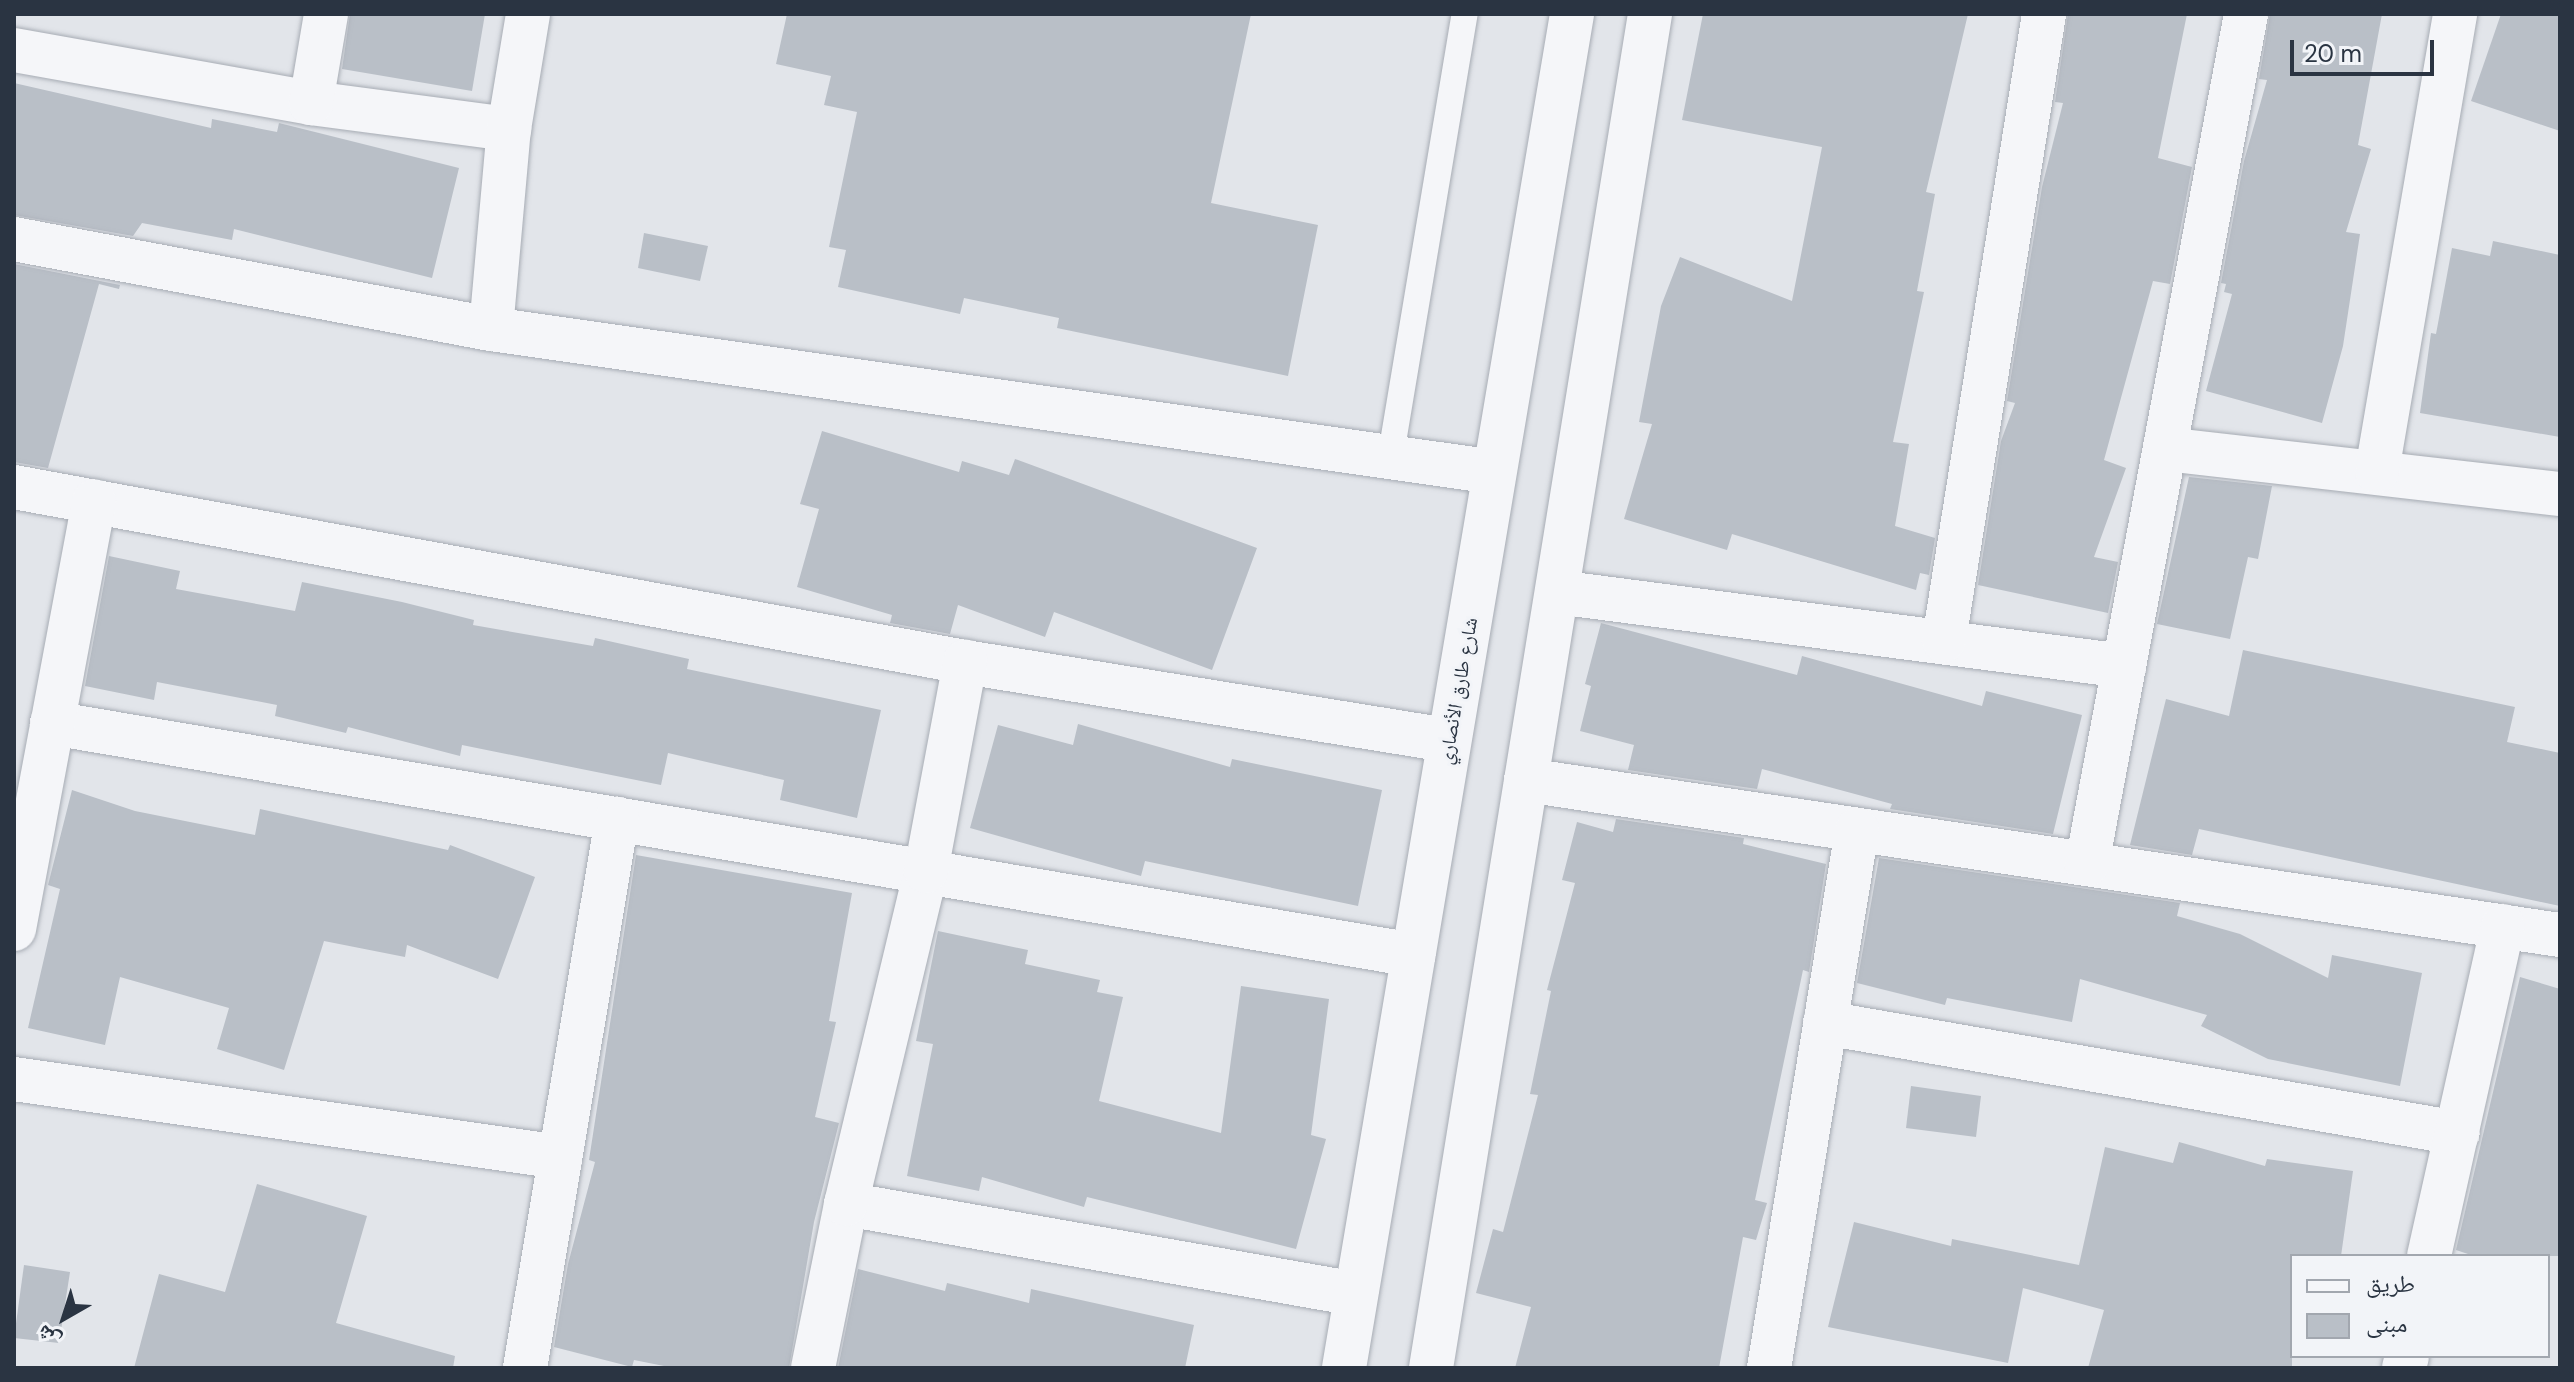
<!DOCTYPE html>
<meta charset="utf-8">
<style>
body{margin:0}
#map{position:relative;width:2574px;height:1382px;overflow:hidden;background:#e2e5ea;font-family:"DM Sans","Noto Naskh Arabic",sans-serif}
div>[style]{position:absolute}
.building>*{inset:0;background:#b9bfc7}
.roads{filter:drop-shadow(0 0 2px #a7acb4) drop-shadow(0 0 2px #a7acb4)}
.service>*{height:26px;margin:-13px;padding:0 13px;transform-origin:13px;border-radius:13px;background:#f5f6f9}
.minor>*{height:44px;margin:-22px;padding:0 22px;transform-origin:22px;border-radius:22px;background:#f5f6f9}
.tertiary>*{height:44px;margin:-22px;padding:0 22px;transform-origin:22px;border-radius:22px;background:#f5f6f9}
span{translate:-50% -50%;white-space:nowrap;text-align:center;line-height:1.15;-webkit-text-stroke:6px #f2f4f8;paint-order:stroke}
.street-label{font-size:20px;color:#2a3442}
.frame{position:absolute;inset:0;border:16px solid #2a3442;pointer-events:none}
.legend{position:absolute;left:2290px;top:1254px;width:260px;height:104px;box-sizing:border-box;background:#f2f4f8;border:2px solid #a2a7af;margin:0;padding:10px 14px;list-style:none;font-size:24px;color:#2a3442}
.legend li{display:flex;align-items:center;gap:16px;height:40px}
.legend b{width:40px;border:2px solid #a2a7af}
.north{position:absolute;left:24px;top:1278px;width:80px;height:80px;-webkit-text-stroke:6px #f2f4f8;paint-order:stroke;rotate:219deg;font-size:22px;font-weight:700;line-height:32px;text-align:center;color:#2a3442}
.north::after{content:'';display:block;margin:auto;width:28px;height:36px;background:#2a3442;clip-path:polygon(50% 0,100% 100%,50% 72%,0 100%)}
.scale{position:absolute;left:2290px;top:40px;width:144px;height:36px;box-sizing:border-box;border:4px solid #2a3442;border-top:0;padding-left:10px;font-size:24px;line-height:28px;white-space:nowrap;color:#2a3442;-webkit-text-stroke:6px #f2f4f8;paint-order:stroke}
</style>
<div id="map">
<div class="building">
<i style="clip-path:polygon(350px 14px,485px 14px,472px 91px,342px 69px)"></i>
<i style="clip-path:polygon(787px 14px,1251px 14px,1211px 203px,1318px 225px,1288px 376px,1057px 328px,1059px 318px,964px 298px,960px 314px,838px 287px,846px 250px,829px 247px,857px 112px,824px 105px,831px 76px,776px 64px)"></i>
<i style="clip-path:polygon(1703px 14px,1968px 14px,1926px 192px,1935px 194px,1917px 291px,1924px 292px,1893px 442px,1909px 444px,1895px 526px,1935px 538px,1929px 575px,1920px 573px,1916px 590px,1732px 534px,1727px 550px,1624px 519px,1652px 424px,1639px 422px,1661px 306px,1680px 257px,1792px 301px,1822px 147px,1682px 120px)"></i>
<i style="clip-path:polygon(2068px 14px,2187px 14px,2158px 158px,2192px 167px,2170px 284px,2153px 281px,2104px 460px,2126px 468px,2094px 557px,2118px 562px,2108px 613px,1978px 585px,2001px 441px,2015px 403px,2007px 401px,2042px 187px,2063px 103px,2055px 102px)"></i>
<i style="clip-path:polygon(2270px 14px,2382px 14px,2358px 145px,2371px 149px,2346px 232px,2360px 234px,2343px 346px,2322px 423px,2206px 391px,2232px 294px,2224px 292px,2226px 284px,2221px 283px,2244px 161px,2267px 80px,2259px 79px)"></i>
<i style="clip-path:polygon(2501px 14px,2560px 14px,2560px 131px,2471px 101px)"></i>
<i style="clip-path:polygon(14px 83px,211px 128px,212px 119px,277px 132px,279px 123px,459px 168px,432px 278px,234px 229px,232px 240px,142px 223px,133px 236px,14px 215px)"></i>
<i style="clip-path:polygon(644px 233px,708px 246px,700px 281px,638px 268px)"></i>
<i style="clip-path:polygon(2493px 241px,2560px 255px,2560px 437px,2420px 413px,2431px 333px,2436px 334px,2452px 248px,2490px 256px)"></i>
<i style="clip-path:polygon(14px 264px,120px 285px,119px 289px,99px 284px,48px 468px,14px 462px)"></i>
<i style="clip-path:polygon(822px 431px,959px 472px,962px 461px,1009px 475px,1015px 459px,1257px 548px,1212px 670px,1054px 612px,1045px 637px,958px 605px,950px 634px,890px 623px,892px 615px,797px 587px,819px 509px,800px 504px)"></i>
<i style="clip-path:polygon(2189px 477px,2272px 486px,2258px 559px,2248px 557px,2230px 639px,2157px 624px)"></i>
<i style="clip-path:polygon(109px 556px,180px 571px,176px 589px,295px 611px,302px 582px,402px 602px,474px 620px,473px 625px,593px 646px,595px 638px,689px 659px,687px 669px,881px 710px,857px 818px,780px 800px,784px 780px,668px 753px,661px 785px,462px 745px,460px 756px,348px 727px,346px 733px,275px 716px,277px 705px,157px 682px,154px 700px,85px 686px)"></i>
<i style="clip-path:polygon(1601px 623px,1797px 675px,1802px 656px,1982px 706px,1986px 691px,2082px 715px,2053px 834px,1890px 809px,1892px 804px,1762px 769px,1757px 789px,1628px 770px,1634px 745px,1580px 731px,1591px 686px,1585px 684px)"></i>
<i style="clip-path:polygon(2243px 650px,2515px 707px,2507px 742px,2560px 753px,2560px 906px,2199px 829px,2192px 855px,2130px 845px,2166px 699px,2229px 716px)"></i>
<i style="clip-path:polygon(1078px 724px,1230px 767px,1232px 759px,1382px 790px,1358px 906px,1145px 861px,1141px 876px,970px 828px,998px 725px,1073px 745px)"></i>
<i style="clip-path:polygon(72px 790px,135px 811px,255px 835px,260px 809px,448px 850px,450px 845px,535px 877px,498px 979px,407px 945px,405px 957px,324px 941px,284px 1070px,217px 1049px,229px 1008px,120px 977px,105px 1045px,28px 1028px,60px 889px,48px 885px)"></i>
<i style="clip-path:polygon(1616px 819px,1744px 838px,1743px 844px,1826px 864px,1809px 972px,1803px 970px,1755px 1200px,1767px 1203px,1756px 1240px,1743px 1237px,1719px 1368px,1515px 1368px,1531px 1307px,1476px 1293px,1493px 1229px,1503px 1232px,1538px 1095px,1530px 1094px,1551px 991px,1547px 990px,1575px 883px,1562px 880px,1577px 822px,1613px 832px)"></i>
<i style="clip-path:polygon(636px 855px,852px 893px,829px 1021px,836px 1022px,815px 1117px,839px 1123px,814px 1222px,789px 1368px,674px 1368px,634px 1360px,632px 1367px,554px 1347px,568px 1264px,595px 1162px,589px 1160px)"></i>
<i style="clip-path:polygon(1879px 858px,2180px 903px,2177px 916px,2240px 934px,2328px 978px,2332px 955px,2422px 973px,2400px 1086px,2268px 1059px,2201px 1026px,2207px 1015px,2080px 979px,2072px 1022px,1947px 998px,1945px 1005px,1857px 983px)"></i>
<i style="clip-path:polygon(938px 931px,1028px 950px,1025px 964px,1100px 980px,1097px 992px,1123px 997px,1099px 1101px,1221px 1133px,1241px 986px,1329px 999px,1311px 1135px,1326px 1139px,1296px 1249px,1087px 1197px,1084px 1207px,982px 1177px,979px 1191px,907px 1176px,933px 1044px,916px 1041px)"></i>
<i style="clip-path:polygon(2520px 977px,2560px 989px,2560px 1256px,2474px 1256px,2456px 1250px)"></i>
<i style="clip-path:polygon(1911px 1086px,1981px 1096px,1976px 1137px,1906px 1128px)"></i>
<i style="clip-path:polygon(2179px 1142px,2265px 1166px,2267px 1159px,2353px 1171px,2341px 1256px,2292px 1256px,2292px 1368px,2088px 1368px,2104px 1310px,2023px 1288px,2008px 1363px,1828px 1327px,1854px 1222px,1951px 1246px,1952px 1239px,2079px 1265px,2105px 1147px,2173px 1163px)"></i>
<i style="clip-path:polygon(257px 1184px,367px 1216px,336px 1323px,455px 1356px,453px 1368px,134px 1368px,159px 1274px,225px 1292px)"></i>
<i style="clip-path:polygon(24px 1265px,70px 1272px,59px 1343px,14px 1338px)"></i>
<i style="clip-path:polygon(858px 1269px,945px 1291px,947px 1283px,1029px 1303px,1031px 1289px,1194px 1325px,1185px 1368px,838px 1368px)"></i>
</div>
<div class="roads">
<div class="service">
<i style="left:1390px;top:460px;width:452px;rotate:-80.5deg"></i>
</div>
<div class="minor">
<i style="left:14px;top:50px;width:302px;rotate:10.1deg"></i>
<i style="left:311px;top:103px;width:200px;rotate:7.5deg"></i>
<i style="left:311px;top:103px;width:90px;rotate:-80.4deg"></i>
<i style="left:14px;top:239px;width:485px;rotate:10.7deg"></i>
<i style="left:491px;top:329px;width:1013px;rotate:8.11deg"></i>
<i style="left:491px;top:329px;width:201px;rotate:-84.9deg"></i>
<i style="left:509px;top:129px;width:117px;rotate:-80.6deg"></i>
<i style="left:2165px;top:449px;width:398px;rotate:6.5deg"></i>
<i style="left:2377px;top:471px;width:464px;rotate:-80.3deg"></i>
<i style="left:14px;top:487px;width:967px;rotate:10.43deg"></i>
<i style="left:965px;top:662px;width:490px;rotate:9.2deg"></i>
<i style="left:1557px;top:592px;width:572px;rotate:7.44deg"></i>
<i style="left:1944px;top:640px;width:634px;rotate:-80.92deg"></i>
<i style="left:52px;top:723px;width:1381px;rotate:9.67deg"></i>
<i style="left:1526px;top:780px;width:1046px;rotate:8.53deg"></i>
<i style="left:2087px;top:864px;width:865px;rotate:-79.4deg"></i>
<i style="left:14px;top:929px;width:435px;rotate:-79.4deg"></i>
<i style="left:1825px;top:1023px;width:642px;rotate:9.87deg"></i>
<i style="left:14px;top:1079px;width:552px;rotate:8.13deg"></i>
<i style="left:846px;top:1204px;width:518px;rotate:10.01deg"></i>
<i style="left:2429px;top:1256px;width:338px;rotate:-77.4deg"></i>
<i style="left:525px;top:1368px;width:557px;rotate:-80.49deg"></i>
<i style="left:813px;top:1368px;width:167px;rotate:-78.6deg"></i>
<i style="left:846px;top:1204px;width:342px;rotate:-76.5deg"></i>
<i style="left:926px;top:871px;width:213px;rotate:-79.4deg"></i>
<i style="left:1769px;top:1368px;width:545px;rotate:-80.71deg"></i>
<i style="left:2404px;top:1368px;width:12px;rotate:-76deg"></i>
</div>
<div class="tertiary">
<i style="left:1344px;top:1368px;width:1373px;rotate:-80.44deg"></i>
<i style="left:1431px;top:1368px;width:1372px;rotate:-80.81deg"></i>
</div>
</div>
<div class="street-label">
<span style="left:1458px;top:691px;rotate:-80deg">شارع طارق الأنصاري</span>
</div>
<div class="frame"></div>
<ul class="legend">
<li><b style="height:10px;background:#f5f6f9"></b>طريق</li>
<li><b style="height:22px;background:#b9bfc7"></b>مبنى</li>
</ul>
<div class="north">ش</div>
<div class="scale">20 m</div>
</div>
